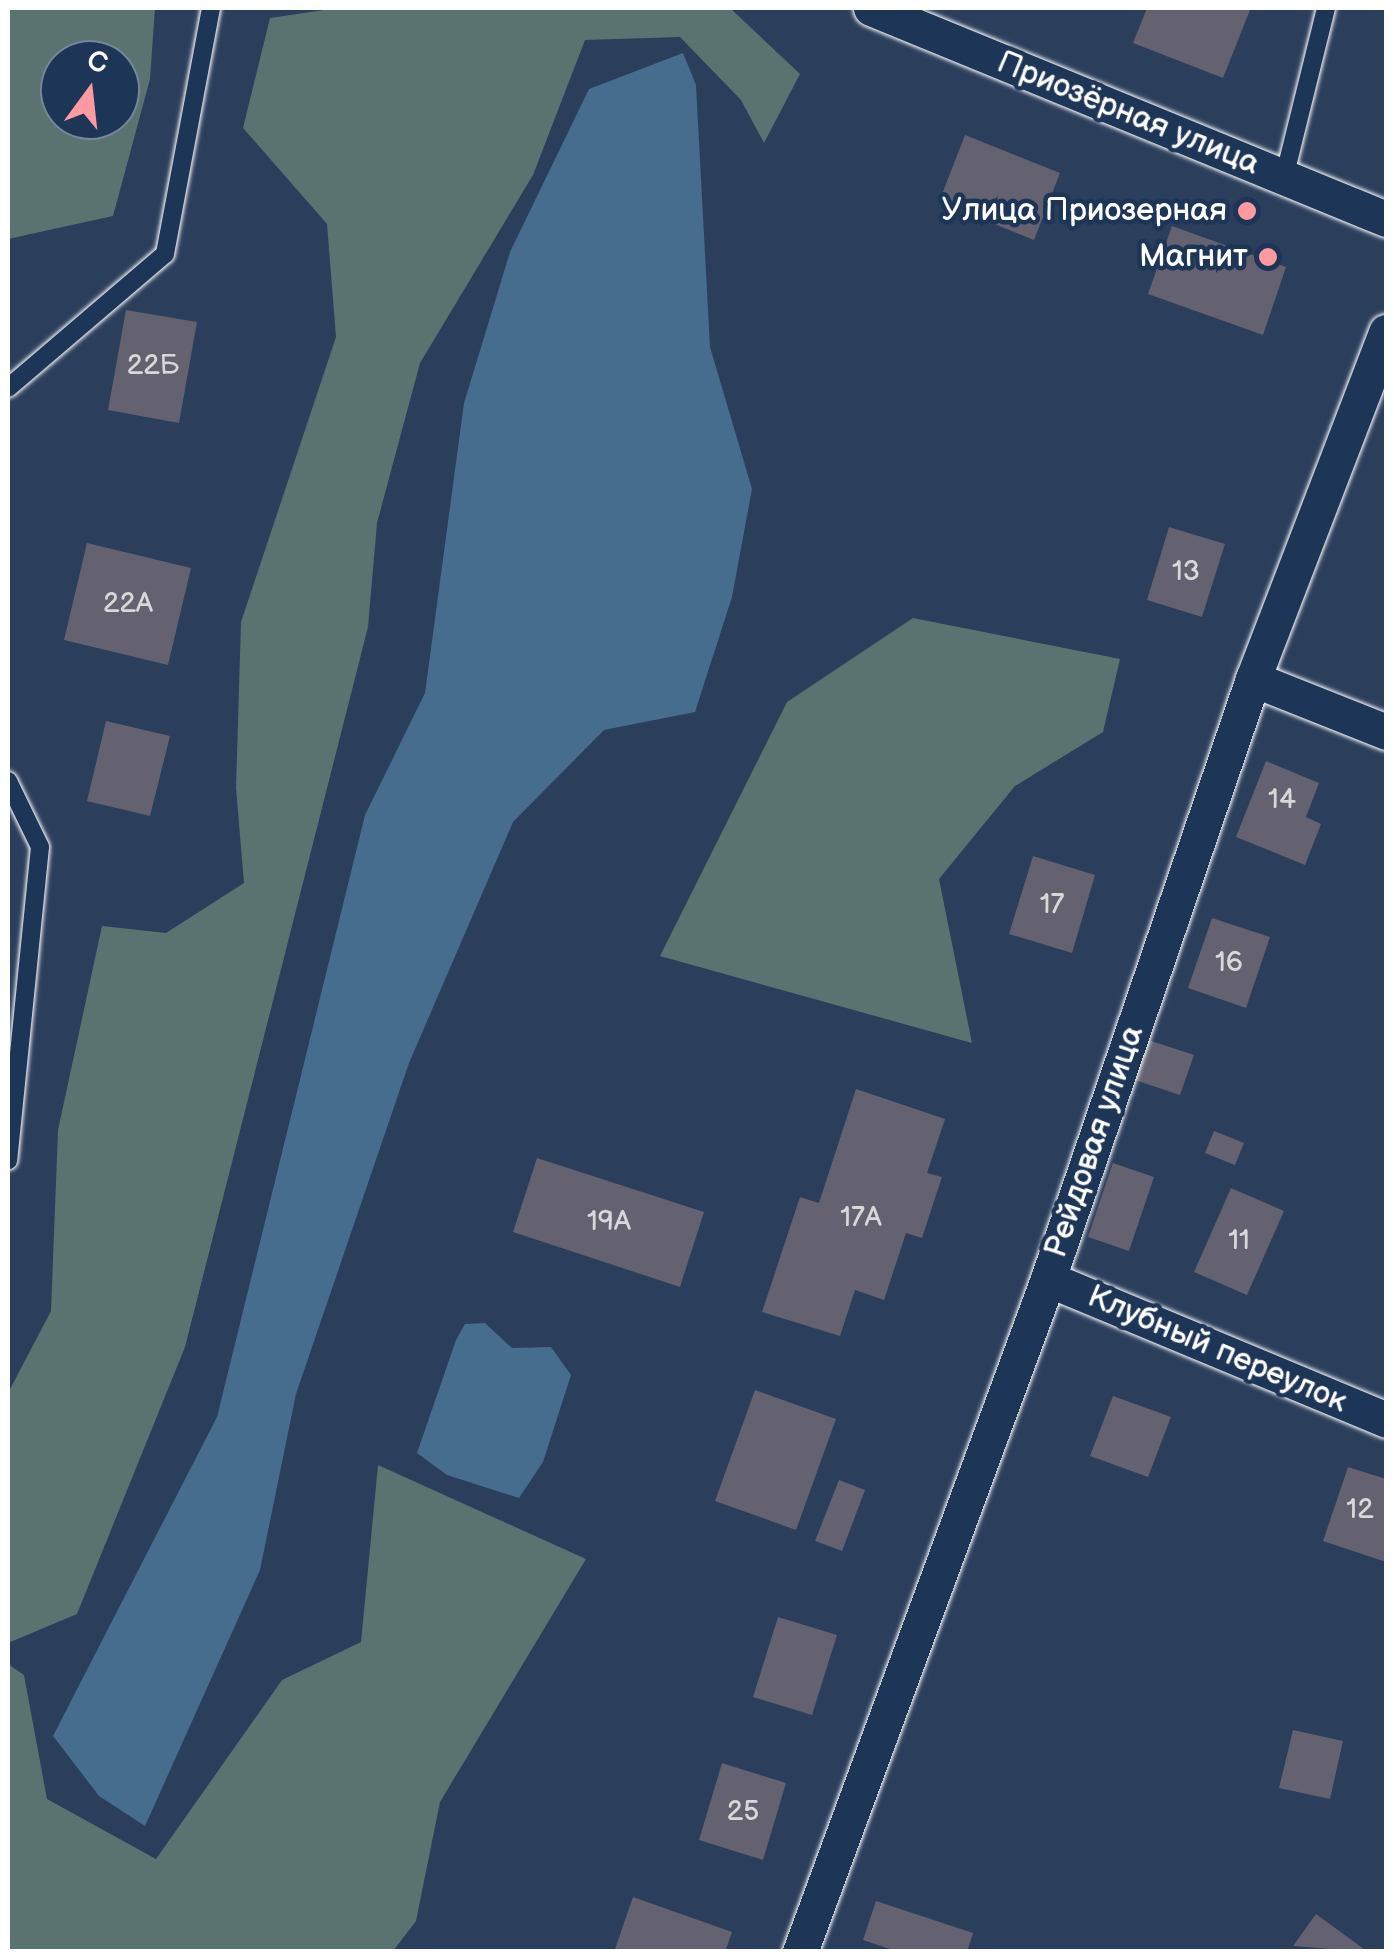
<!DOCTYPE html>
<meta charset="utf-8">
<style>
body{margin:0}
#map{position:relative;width:1394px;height:1959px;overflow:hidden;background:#2b3e5c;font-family:"Balsamiq Sans",sans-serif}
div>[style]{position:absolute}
.green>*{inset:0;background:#5a7370}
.water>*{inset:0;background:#466c8e}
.building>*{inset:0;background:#646170}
.roads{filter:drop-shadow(0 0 2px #fff) drop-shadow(0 0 2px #fff)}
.lane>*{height:18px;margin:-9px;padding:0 9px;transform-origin:9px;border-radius:9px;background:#1d3557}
.street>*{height:35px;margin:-17.5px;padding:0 17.5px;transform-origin:17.5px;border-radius:17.5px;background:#1d3557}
.dots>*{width:28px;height:28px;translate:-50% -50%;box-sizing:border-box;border:5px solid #1d3557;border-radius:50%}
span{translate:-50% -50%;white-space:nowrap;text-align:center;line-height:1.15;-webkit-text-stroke:9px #1d3557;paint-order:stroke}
.number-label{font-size:28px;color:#d8d8db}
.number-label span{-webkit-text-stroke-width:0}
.street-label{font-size:32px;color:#fff}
.poi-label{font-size:32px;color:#fff}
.right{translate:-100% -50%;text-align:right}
.frame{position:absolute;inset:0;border:10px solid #fff;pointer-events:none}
.north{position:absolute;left:40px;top:40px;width:100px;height:100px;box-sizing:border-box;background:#1d3557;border:2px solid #77869a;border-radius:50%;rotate:15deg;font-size:28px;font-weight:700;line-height:40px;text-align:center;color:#fff}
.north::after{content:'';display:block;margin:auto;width:35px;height:45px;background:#ff9aa2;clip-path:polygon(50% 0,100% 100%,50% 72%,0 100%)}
</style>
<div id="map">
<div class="green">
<i style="clip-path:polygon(evenodd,8px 8px,155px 8px,150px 79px,113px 216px,8px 239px,8px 8px,60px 60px,120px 60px,120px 120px,60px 120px,60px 60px)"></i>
<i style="clip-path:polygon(337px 8px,730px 8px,800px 74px,764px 143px,741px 100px,680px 37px,585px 40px,533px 175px,420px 363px,377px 523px,368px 627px,185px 1347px,77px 1614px,8px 1643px,8px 1393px,51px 1311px,58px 1130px,102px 926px,166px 933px,244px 883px,236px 788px,241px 622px,336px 337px,327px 224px,243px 128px,270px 18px)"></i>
<i style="clip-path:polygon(913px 618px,1120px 659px,1103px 732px,1015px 786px,939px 879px,972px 1043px,660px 956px,787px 702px)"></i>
<i style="clip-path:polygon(378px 1465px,586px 1559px,440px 1802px,416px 1921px,393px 1951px,8px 1951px,8px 1664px,24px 1675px,47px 1799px,156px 1859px,282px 1680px,361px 1642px)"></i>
</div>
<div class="water">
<i style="clip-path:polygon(683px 53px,696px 85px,710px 347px,752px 489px,732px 597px,695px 712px,604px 730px,513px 822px,409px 1063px,296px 1394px,260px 1570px,145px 1826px,99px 1796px,53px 1736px,217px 1417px,365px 815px,425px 693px,464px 403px,510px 252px,589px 89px)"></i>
<i style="clip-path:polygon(485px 1323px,512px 1348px,551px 1347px,571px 1375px,543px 1462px,519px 1498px,447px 1475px,417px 1453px,456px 1340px,465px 1324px)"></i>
</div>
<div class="building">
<i style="clip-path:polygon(1147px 8px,1250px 10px,1223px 78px,1133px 43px)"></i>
<i style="clip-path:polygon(965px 135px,1060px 173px,1034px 240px,939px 202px)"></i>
<i style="clip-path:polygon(1172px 226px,1286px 267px,1263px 335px,1148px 294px)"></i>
<i style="clip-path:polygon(126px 310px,197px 322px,179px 423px,108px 410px)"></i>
<i style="clip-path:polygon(1169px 527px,1225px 544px,1202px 617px,1147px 600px)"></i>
<i style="clip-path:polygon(87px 543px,191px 568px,168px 665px,64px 640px)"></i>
<i style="clip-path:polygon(106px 721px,170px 736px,150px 816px,87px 801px)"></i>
<i style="clip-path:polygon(1266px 761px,1319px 783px,1306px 817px,1321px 824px,1305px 865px,1236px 837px)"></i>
<i style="clip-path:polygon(1033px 856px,1095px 875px,1072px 953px,1009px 934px)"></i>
<i style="clip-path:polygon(1212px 918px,1270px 937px,1246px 1008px,1188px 988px)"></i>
<i style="clip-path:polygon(1145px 1039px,1194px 1055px,1180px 1095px,1132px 1079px)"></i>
<i style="clip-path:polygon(856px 1089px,945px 1119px,927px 1173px,942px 1177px,922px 1238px,906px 1233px,884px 1300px,855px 1290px,840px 1336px,762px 1312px,800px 1197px,819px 1203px)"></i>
<i style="clip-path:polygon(1214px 1131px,1244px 1143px,1235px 1165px,1205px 1153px)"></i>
<i style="clip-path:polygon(537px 1158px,704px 1212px,680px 1287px,513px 1232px)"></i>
<i style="clip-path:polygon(1113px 1163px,1154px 1177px,1129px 1251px,1088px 1237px)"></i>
<i style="clip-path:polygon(1231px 1188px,1284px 1211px,1247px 1295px,1194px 1272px)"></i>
<i style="clip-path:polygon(755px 1390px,836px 1419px,796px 1530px,715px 1501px)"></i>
<i style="clip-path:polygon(1113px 1396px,1171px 1417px,1148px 1477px,1090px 1456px)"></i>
<i style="clip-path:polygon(1348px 1467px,1386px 1479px,1386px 1562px,1323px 1541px)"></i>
<i style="clip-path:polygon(839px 1480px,865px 1490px,842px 1551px,815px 1541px)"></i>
<i style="clip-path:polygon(778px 1617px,837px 1635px,812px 1715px,753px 1697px)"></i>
<i style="clip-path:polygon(1293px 1730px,1343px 1741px,1330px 1799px,1279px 1788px)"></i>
<i style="clip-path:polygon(722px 1763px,786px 1783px,763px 1860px,699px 1840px)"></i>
<i style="clip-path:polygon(633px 1897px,732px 1932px,725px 1952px,614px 1952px)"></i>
<i style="clip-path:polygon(876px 1901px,973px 1933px,967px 1952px,899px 1952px,863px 1940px)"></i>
<i style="clip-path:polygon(1316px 1914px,1368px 1952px,1293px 1946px)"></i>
</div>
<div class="roads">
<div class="lane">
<i style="left:1284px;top:178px;width:175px;rotate:-76.1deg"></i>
<i style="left:8px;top:388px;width:206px;rotate:-40.5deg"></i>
<i style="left:165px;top:254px;width:250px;rotate:-79.4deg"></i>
<i style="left:8px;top:781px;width:73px;rotate:64.1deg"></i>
<i style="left:40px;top:847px;width:315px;rotate:95.8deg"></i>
</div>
<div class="street">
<i style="left:871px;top:8px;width:557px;rotate:22.28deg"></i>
<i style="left:1253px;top:679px;width:143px;rotate:21.7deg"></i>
<i style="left:1048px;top:1279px;width:366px;rotate:22.6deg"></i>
<i style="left:800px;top:1952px;width:717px;rotate:-69.77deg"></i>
<i style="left:1048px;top:1279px;width:634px;rotate:-71.14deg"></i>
<i style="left:1253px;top:679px;width:372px;rotate:-69deg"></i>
</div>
</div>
<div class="dots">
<i style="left:1247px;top:211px;background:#ff9aa2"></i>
<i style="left:1268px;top:257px;background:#ff9aa2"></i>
</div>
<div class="number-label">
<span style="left:153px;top:366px">22Б</span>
<span style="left:1186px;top:572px">13</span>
<span style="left:128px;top:604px">22А</span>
<span style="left:1282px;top:800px">14</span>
<span style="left:1052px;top:905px">17</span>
<span style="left:1229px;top:963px">16</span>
<span style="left:861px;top:1218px">17А</span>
<span style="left:609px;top:1222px">19А</span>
<span style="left:1239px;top:1241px">11</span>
<span style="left:1360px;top:1510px">12</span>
<span style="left:743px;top:1812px">25</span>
</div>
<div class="street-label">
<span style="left:1128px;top:114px;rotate:22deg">Приозёрная улица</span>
<span style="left:1095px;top:1142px;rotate:-71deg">Рейдовая улица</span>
<span style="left:1217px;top:1350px;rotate:23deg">Клубный переулок</span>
</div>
<div class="poi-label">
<span class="right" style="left:1227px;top:211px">Улица Приозерная</span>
<span class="right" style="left:1248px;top:257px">Магнит</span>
</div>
<div class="frame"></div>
<div class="north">С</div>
</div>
